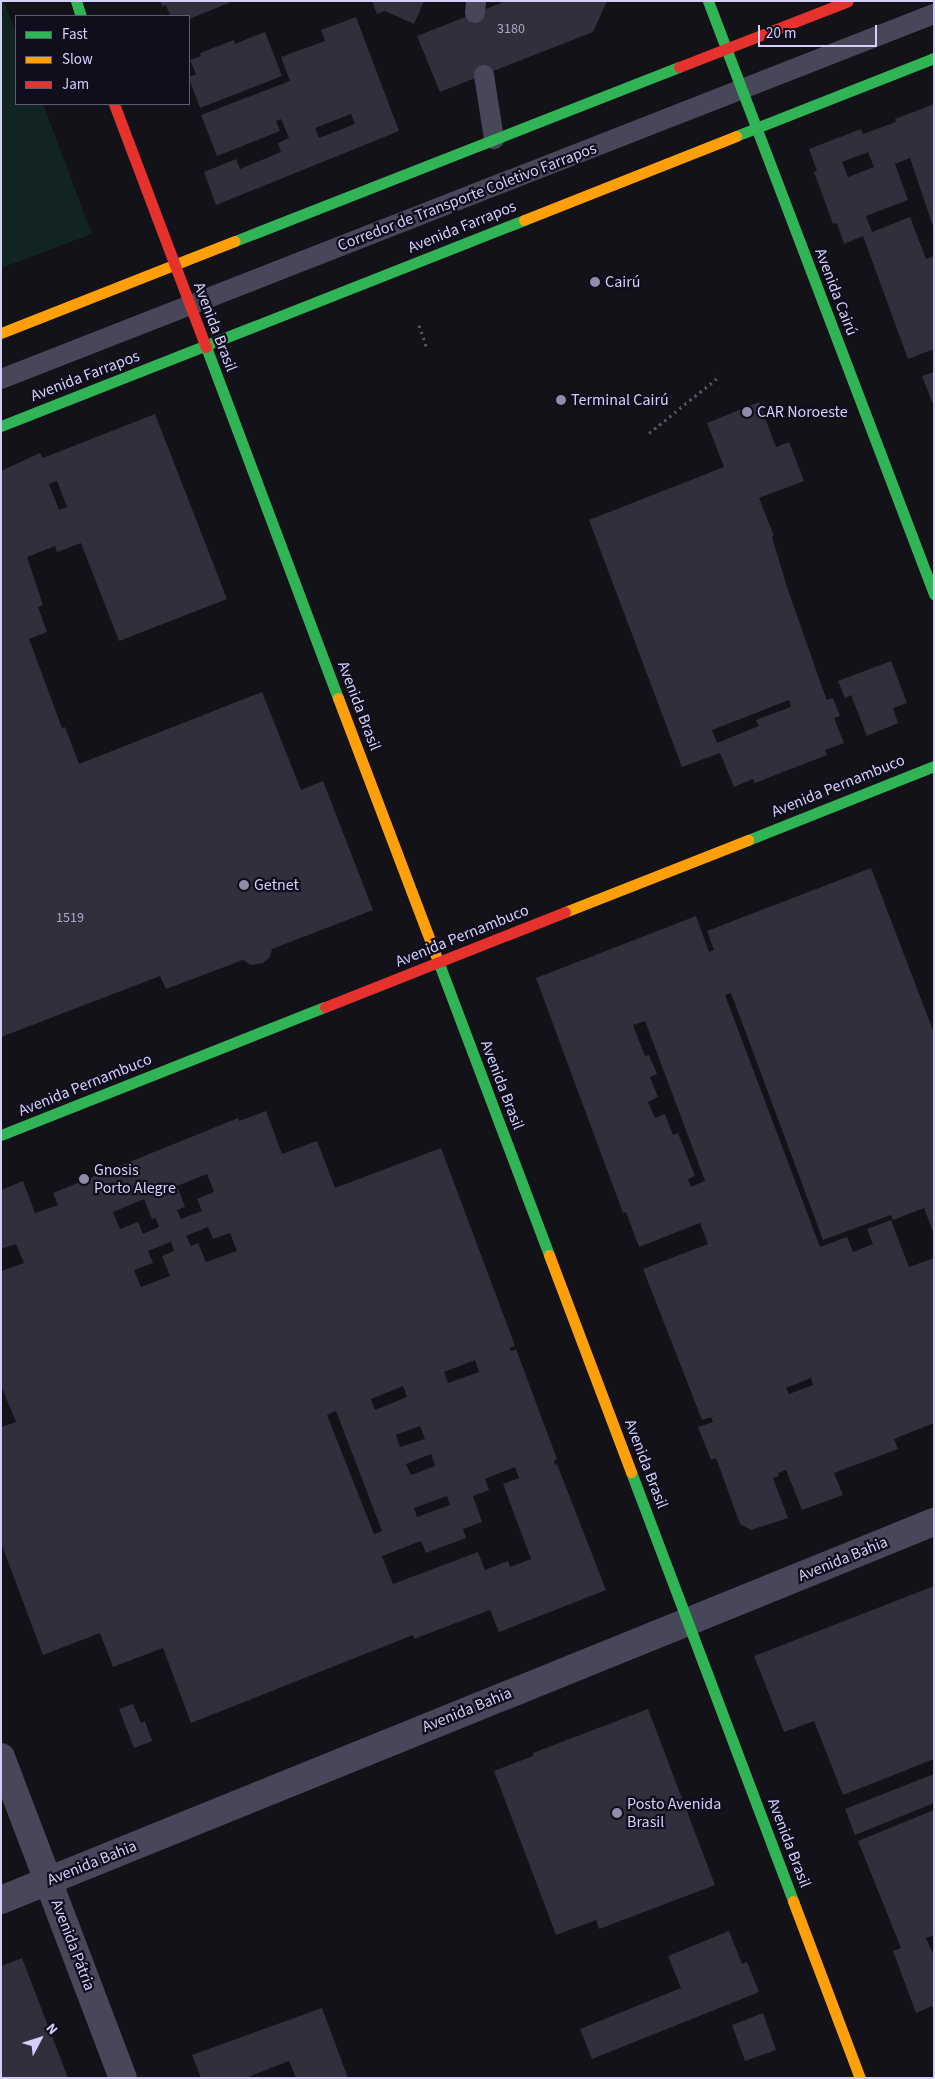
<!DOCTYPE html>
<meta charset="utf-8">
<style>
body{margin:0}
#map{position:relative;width:935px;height:2079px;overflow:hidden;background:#121218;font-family:"Source Sans 3",sans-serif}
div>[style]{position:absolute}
.green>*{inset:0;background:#122323}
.building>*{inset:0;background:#302f3b}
.path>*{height:3px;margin-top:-1.5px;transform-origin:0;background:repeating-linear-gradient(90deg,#4b5761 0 2.5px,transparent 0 6.5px)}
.lane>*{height:20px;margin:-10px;padding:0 10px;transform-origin:10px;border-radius:10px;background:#484759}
.street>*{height:28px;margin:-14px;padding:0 14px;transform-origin:14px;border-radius:14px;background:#484759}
.fast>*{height:11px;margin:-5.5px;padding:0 5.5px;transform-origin:5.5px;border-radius:5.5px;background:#30b455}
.slow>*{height:11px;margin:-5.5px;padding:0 5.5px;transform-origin:5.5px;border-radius:5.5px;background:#ff9f0a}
.jam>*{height:11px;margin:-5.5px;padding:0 5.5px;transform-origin:5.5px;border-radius:5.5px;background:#e5322d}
.dots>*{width:14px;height:14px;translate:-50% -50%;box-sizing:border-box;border:2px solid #100e1c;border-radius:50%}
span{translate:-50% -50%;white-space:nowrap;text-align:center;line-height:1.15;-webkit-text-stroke:4.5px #100e1c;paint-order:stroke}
.number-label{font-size:14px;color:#aba7ca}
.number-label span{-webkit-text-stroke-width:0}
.street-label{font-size:16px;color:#d4cff9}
.poi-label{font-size:16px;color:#d4cff9}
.left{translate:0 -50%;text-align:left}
.frame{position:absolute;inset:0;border:2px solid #d4cff9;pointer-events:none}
.legend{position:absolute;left:15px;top:15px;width:175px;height:90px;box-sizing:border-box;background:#100e1c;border:1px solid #5e5b74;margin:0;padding:6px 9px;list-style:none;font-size:15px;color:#d4cff9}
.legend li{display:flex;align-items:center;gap:10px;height:25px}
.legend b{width:25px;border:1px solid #5e5b74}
.north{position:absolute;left:15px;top:2014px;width:50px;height:50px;-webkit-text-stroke:4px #100e1c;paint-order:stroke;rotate:50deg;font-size:14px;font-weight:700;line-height:20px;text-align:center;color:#d4cff9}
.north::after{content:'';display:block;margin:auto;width:18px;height:22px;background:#d4cff9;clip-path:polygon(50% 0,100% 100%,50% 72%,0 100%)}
.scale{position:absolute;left:758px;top:25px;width:119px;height:22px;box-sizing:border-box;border:2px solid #d4cff9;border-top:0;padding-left:6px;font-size:15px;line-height:18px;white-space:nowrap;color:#d4cff9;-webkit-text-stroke:4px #100e1c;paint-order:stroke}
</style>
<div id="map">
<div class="green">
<i style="clip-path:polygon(1px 1px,4px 1px,16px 34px,16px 104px,43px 104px,92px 234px,1px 268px)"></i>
</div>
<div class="building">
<i style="clip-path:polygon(160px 1px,234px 1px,189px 19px,189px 16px,170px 16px,166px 5px,162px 7px)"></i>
<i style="clip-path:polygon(372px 1px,424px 1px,414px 24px,385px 11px,377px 14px)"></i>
<i style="clip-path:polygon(506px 1px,607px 1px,593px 32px,440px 92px,417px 36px)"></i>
<i style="clip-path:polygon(evenodd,356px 17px,399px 131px,216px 205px,204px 172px,236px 159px,240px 169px,281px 152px,278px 143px,289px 138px,281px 119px,276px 121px,280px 131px,217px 156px,201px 115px,290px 81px,281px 57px,325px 41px,321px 30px,356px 17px,351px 114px,355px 124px,319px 138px,315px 128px,351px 114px)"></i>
<i style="clip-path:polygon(265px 32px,282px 76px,200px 108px,189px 79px,189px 77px,196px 74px,190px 60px,201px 56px,200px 53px,234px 40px,235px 44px)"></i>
<i style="clip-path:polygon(evenodd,934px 104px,934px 229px,910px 158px,895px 164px,908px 200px,866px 216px,872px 232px,910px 217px,926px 259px,934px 256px,934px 349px,908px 359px,863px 236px,844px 244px,837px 223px,833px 224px,814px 172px,817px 171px,809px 149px,861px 129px,863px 134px,896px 122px,895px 119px,934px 104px,868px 152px,874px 167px,848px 177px,842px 162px,868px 152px)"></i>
<i style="clip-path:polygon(934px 372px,934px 407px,922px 376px)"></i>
<i style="clip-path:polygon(evenodd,759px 402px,776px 447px,789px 442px,804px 481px,759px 498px,774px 536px,772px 537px,787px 587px,822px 687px,827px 700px,833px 698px,840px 716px,834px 718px,844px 743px,825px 750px,827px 755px,755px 783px,753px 779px,734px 787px,720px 753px,682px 767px,589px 520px,724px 467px,707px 423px,759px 402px,789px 700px,791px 707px,756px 720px,759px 726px,717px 743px,712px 730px,789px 700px)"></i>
<i style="clip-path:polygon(evenodd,155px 414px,227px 599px,119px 641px,81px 543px,57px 552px,55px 546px,27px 557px,43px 605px,38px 607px,47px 632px,29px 639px,62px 728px,65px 727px,79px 764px,262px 692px,301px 790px,323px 781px,373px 910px,272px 949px,270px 957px,263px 963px,251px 965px,243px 960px,166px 989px,160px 976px,1px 1037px,1px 471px,40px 453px,43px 458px,155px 414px,57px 481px,67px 507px,59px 510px,49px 484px,57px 481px)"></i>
<i style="clip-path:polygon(891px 661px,907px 703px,893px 708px,898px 723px,867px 736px,851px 695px,845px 698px,838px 681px)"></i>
<i style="clip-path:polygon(evenodd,871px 868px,934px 1033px,934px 1234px,924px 1208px,893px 1220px,891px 1215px,823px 1240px,731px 993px,725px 995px,820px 1247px,847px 1237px,853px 1252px,873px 1244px,867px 1229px,891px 1220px,909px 1267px,934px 1258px,934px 1423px,894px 1439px,898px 1449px,834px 1473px,843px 1495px,802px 1510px,786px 1470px,778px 1473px,779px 1476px,773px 1478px,788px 1518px,751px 1530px,740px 1524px,716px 1458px,711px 1460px,698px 1427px,713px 1422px,711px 1417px,702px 1420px,643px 1269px,708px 1244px,700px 1223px,639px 1247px,626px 1212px,623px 1213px,536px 978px,696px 916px,709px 952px,714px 950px,707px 931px,871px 868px,645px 1021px,705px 1181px,691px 1187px,688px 1179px,695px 1176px,678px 1133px,673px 1135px,665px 1114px,655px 1118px,648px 1102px,658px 1097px,650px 1077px,657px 1074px,649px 1055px,645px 1056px,633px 1025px,645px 1021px,871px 868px,811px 1378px,813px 1385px,789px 1394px,786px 1388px,811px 1378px)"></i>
<i style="clip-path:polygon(evenodd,266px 1111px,282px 1154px,317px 1141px,335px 1188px,441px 1148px,515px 1346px,510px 1348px,511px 1351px,516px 1349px,557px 1459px,554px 1460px,555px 1465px,557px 1464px,606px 1590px,499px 1632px,490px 1610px,414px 1639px,413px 1635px,191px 1723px,163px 1648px,113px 1667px,100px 1633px,43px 1655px,1px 1543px,1px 1427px,16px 1422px,1px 1386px,1px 1271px,24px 1263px,16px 1244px,1px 1249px,1px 1190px,23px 1181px,35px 1213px,58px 1205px,53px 1193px,238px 1118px,239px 1121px,266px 1111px,207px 1174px,214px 1192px,197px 1199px,202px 1211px,181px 1219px,177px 1210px,185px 1207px,177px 1186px,207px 1174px,266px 1111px,144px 1199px,152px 1219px,156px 1218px,159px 1227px,143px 1234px,138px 1222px,120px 1229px,113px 1212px,144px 1199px,266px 1111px,208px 1227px,213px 1239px,230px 1233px,237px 1251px,206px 1262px,198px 1243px,191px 1246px,186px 1236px,208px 1227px,266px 1111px,171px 1242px,174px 1251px,162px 1256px,170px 1276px,141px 1287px,134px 1270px,153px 1263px,148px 1251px,171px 1242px,266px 1111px,475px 1360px,479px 1372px,448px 1383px,444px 1372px,475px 1360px,266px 1111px,403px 1386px,407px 1397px,375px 1410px,371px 1399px,403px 1386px,266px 1111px,336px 1411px,382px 1531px,374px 1534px,327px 1415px,336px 1411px,266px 1111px,420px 1426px,425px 1439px,400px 1447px,396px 1435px,420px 1426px,266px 1111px,431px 1454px,435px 1466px,411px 1475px,406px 1464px,431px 1454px,266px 1111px,515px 1467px,519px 1478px,503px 1484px,531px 1559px,510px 1567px,508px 1561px,485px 1570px,478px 1552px,393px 1584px,382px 1556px,421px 1541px,426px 1553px,466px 1538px,463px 1529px,482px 1522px,473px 1496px,489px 1490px,485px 1479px,515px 1467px,266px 1111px,447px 1496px,450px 1505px,417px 1517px,414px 1508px,447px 1496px)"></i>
<i style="clip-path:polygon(934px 1586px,934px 1759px,843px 1795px,814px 1721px,784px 1732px,754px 1656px)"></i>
<i style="clip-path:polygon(133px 1704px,141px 1723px,145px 1721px,152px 1741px,134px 1748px,119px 1709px)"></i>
<i style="clip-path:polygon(648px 1709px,715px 1885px,599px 1929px,596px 1920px,556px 1935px,494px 1771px,533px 1756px,533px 1753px)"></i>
<i style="clip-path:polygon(934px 1774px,934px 1803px,855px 1835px,845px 1809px)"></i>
<i style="clip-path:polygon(934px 1810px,934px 1935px,926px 1938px,934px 1956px,934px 2011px,932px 2006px,916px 2013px,893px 1951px,901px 1948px,858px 1841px)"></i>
<i style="clip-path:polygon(729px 1931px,742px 1964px,747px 1962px,759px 1992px,592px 2059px,580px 2029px,681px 1988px,668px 1956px)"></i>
<i style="clip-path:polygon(22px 1958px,68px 2078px,1px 2078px,1px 1966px)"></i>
<i style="clip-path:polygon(322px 2008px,348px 2078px,296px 2078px,289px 2061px,246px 2078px,201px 2078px,192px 2055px)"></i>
<i style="clip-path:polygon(763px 2013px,776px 2050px,745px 2061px,732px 2025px)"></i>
</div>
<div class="path">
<i style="left:419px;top:325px;width:24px;rotate:71deg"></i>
<i style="left:649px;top:433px;width:91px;rotate:-38.8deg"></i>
</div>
<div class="lane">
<i style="left:475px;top:13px;width:12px;rotate:-85deg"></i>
<i style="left:484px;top:75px;width:65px;rotate:81.1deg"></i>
<i style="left:1px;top:379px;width:1002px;rotate:-21.37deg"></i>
</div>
<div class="street">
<i style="left:1px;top:1757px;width:343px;rotate:69.2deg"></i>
<i style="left:1px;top:1900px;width:1007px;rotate:-22.06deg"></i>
</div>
<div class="fast">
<i style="left:76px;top:1px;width:16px;rotate:72deg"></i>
<i style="left:708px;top:1px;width:635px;rotate:69.14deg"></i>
<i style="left:736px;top:136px;width:213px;rotate:-21.5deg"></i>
<i style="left:235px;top:241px;width:477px;rotate:-21.4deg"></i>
<i style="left:206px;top:347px;width:375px;rotate:69.4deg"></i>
<i style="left:1px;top:426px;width:562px;rotate:-21.5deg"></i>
<i style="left:748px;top:840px;width:200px;rotate:-21.7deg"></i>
<i style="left:438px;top:961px;width:314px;rotate:69.3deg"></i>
<i style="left:1px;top:1135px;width:348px;rotate:-21.6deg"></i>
<i style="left:631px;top:1472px;width:459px;rotate:69.3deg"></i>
</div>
<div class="slow">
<i style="left:524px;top:220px;width:228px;rotate:-21.6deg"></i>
<i style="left:1px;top:333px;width:251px;rotate:-21.5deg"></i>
<i style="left:338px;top:698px;width:281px;rotate:69.2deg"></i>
<i style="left:565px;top:912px;width:197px;rotate:-21.5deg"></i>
<i style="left:549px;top:1255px;width:232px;rotate:69.3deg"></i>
<i style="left:793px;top:1901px;width:189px;rotate:69.3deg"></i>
</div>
<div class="jam">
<i style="left:679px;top:67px;width:181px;rotate:-21.3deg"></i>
<i style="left:114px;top:104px;width:260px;rotate:69.3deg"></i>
<i style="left:325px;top:1007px;width:258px;rotate:-21.6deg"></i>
</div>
<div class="dots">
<i style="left:595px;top:282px;background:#908daa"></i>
<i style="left:561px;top:400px;background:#908daa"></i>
<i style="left:747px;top:412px;background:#908daa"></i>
<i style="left:244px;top:885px;background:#908daa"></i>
<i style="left:84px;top:1179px;background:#908daa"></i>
<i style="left:617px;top:1813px;background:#908daa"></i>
</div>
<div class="number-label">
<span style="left:511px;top:29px">3180</span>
<span style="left:70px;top:918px">1519</span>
</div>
<div class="street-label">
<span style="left:467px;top:197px;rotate:-21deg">Corredor de Transporte Coletivo Farrapos</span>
<span style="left:462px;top:227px;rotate:-22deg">Avenida Farrapos</span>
<span style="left:836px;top:292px;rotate:69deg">Avenida Cairú</span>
<span style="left:215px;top:327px;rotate:69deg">Avenida Brasil</span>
<span style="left:85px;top:376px;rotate:-21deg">Avenida Farrapos</span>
<span style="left:359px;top:706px;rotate:69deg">Avenida Brasil</span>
<span style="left:838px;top:786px;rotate:-22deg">Avenida Pernambuco</span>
<span style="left:462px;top:936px;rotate:-22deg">Avenida Pernambuco</span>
<span style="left:85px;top:1085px;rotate:-22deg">Avenida Pernambuco</span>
<span style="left:502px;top:1085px;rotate:69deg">Avenida Brasil</span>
<span style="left:646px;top:1464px;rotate:69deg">Avenida Brasil</span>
<span style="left:843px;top:1559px;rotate:-22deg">Avenida Bahia</span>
<span style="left:467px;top:1710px;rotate:-22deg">Avenida Bahia</span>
<span style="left:789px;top:1843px;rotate:69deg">Avenida Brasil</span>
<span style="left:92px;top:1863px;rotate:-22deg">Avenida Bahia</span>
<span style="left:73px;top:1945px;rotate:69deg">Avenida Pátria</span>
</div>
<div class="poi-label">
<span class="left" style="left:605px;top:282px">Cairú</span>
<span class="left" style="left:571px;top:400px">Terminal Cairú</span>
<span class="left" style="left:757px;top:412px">CAR Noroeste</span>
<span class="left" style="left:254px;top:885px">Getnet</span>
<span class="left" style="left:94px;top:1179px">Gnosis<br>Porto Alegre</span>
<span class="left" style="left:627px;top:1813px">Posto Avenida<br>Brasil</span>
</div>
<div class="frame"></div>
<ul class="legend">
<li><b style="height:6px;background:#30b455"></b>Fast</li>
<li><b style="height:6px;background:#ff9f0a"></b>Slow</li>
<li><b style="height:6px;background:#e5322d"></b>Jam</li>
</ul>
<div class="north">N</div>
<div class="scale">20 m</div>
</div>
